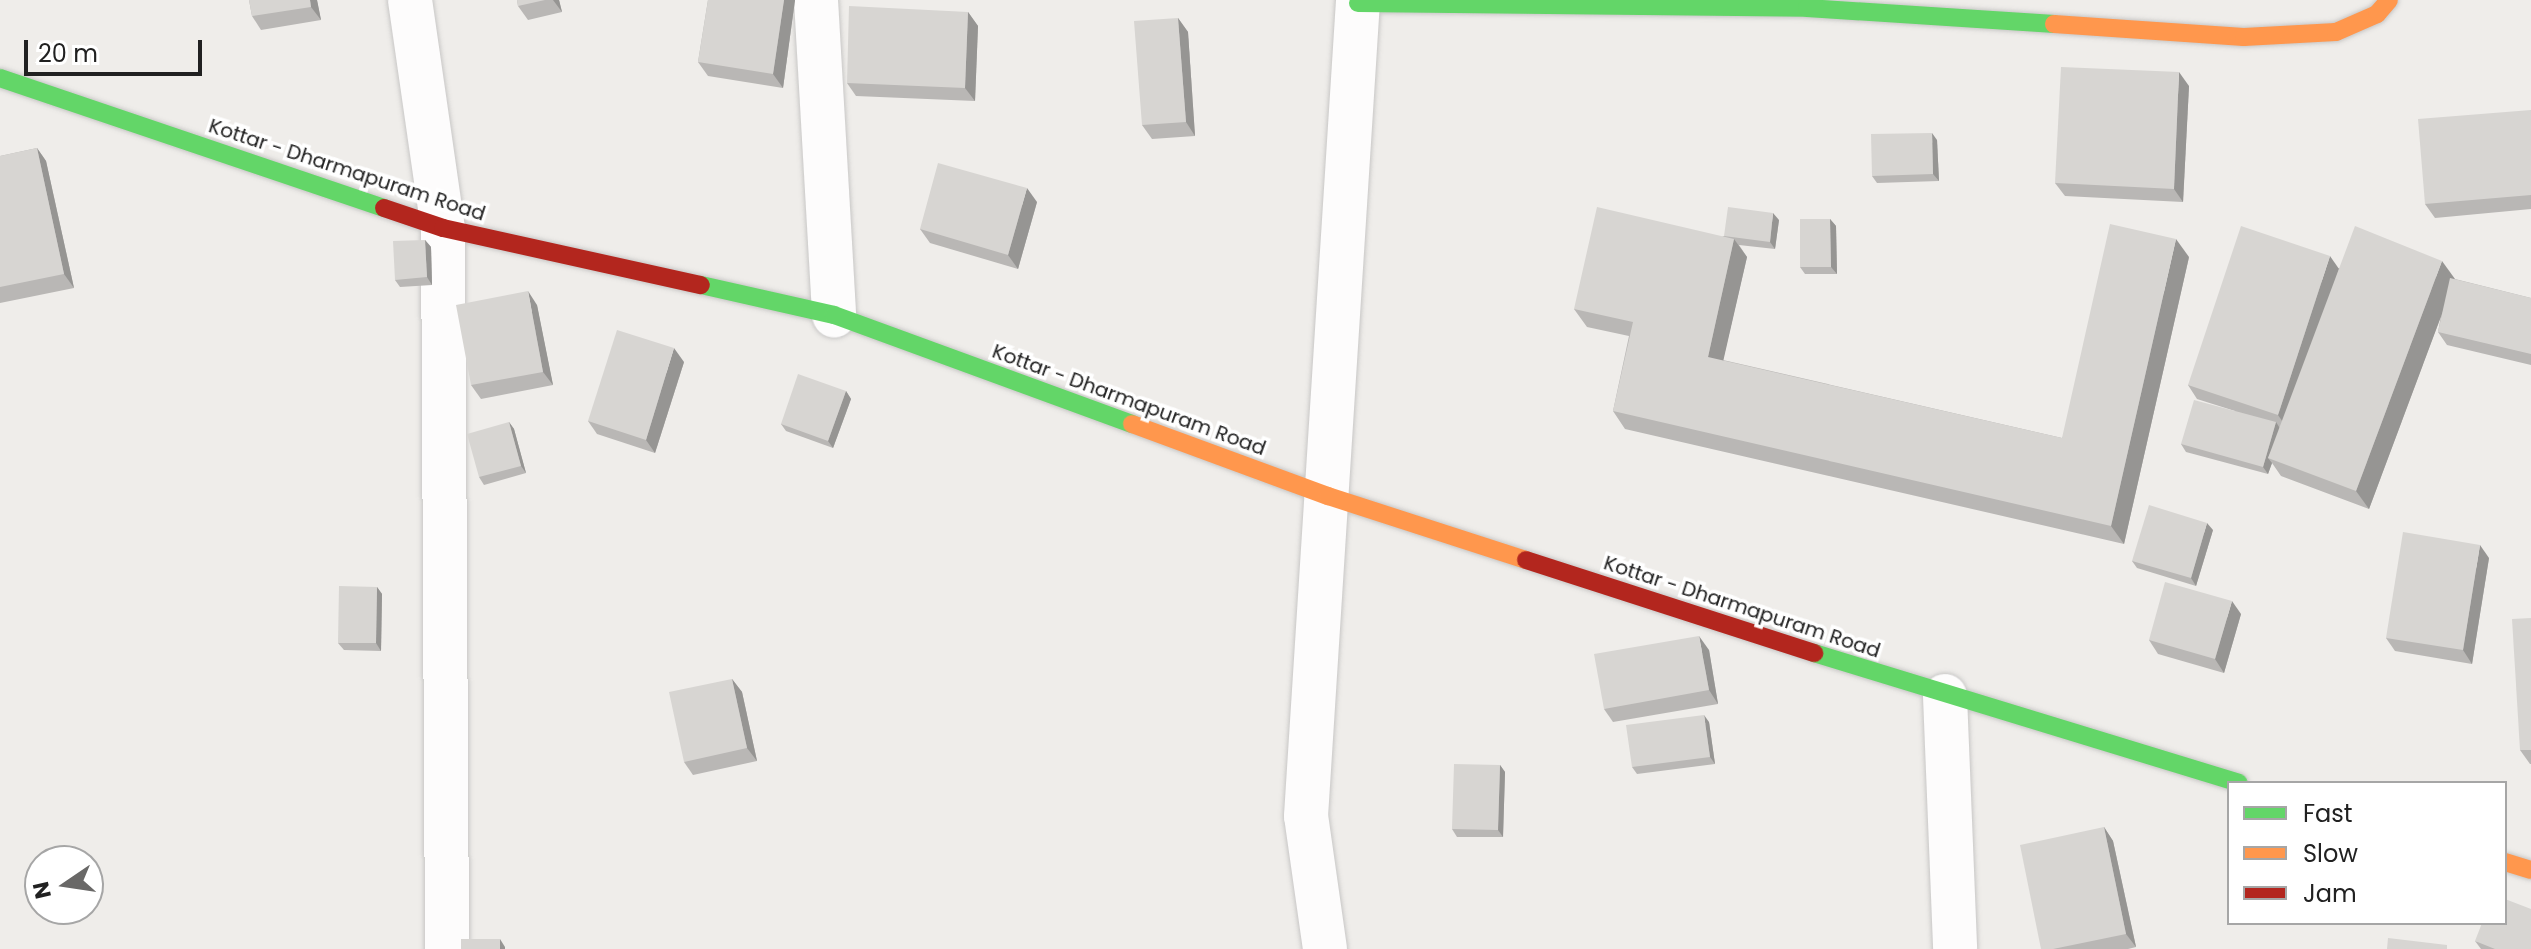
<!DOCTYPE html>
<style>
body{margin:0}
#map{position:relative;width:2531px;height:949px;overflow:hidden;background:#efedea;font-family:Poppins,sans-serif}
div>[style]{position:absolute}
.roads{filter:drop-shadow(0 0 2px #c8c7c6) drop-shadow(0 0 2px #c8c7c6)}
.street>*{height:44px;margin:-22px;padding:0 22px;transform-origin:22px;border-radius:22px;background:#fdfcfc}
.fast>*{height:18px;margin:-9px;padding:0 9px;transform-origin:9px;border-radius:9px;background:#63d668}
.slow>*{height:18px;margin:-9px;padding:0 9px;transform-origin:9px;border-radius:9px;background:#ff974d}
.jam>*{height:18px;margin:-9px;padding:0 9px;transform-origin:9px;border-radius:9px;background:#b3261e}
.wall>*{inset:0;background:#b9b7b5}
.shaded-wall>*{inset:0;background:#969593}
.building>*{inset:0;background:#d7d5d2}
span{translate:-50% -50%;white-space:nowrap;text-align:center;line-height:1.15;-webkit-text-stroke:7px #fff;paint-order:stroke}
.street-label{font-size:20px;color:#212121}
.legend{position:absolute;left:2227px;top:781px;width:280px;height:144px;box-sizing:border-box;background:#fff;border:2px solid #a6a6a6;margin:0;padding:10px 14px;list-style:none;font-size:24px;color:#212121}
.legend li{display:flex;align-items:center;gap:16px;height:40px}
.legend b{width:40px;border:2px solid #a6a6a6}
.north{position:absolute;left:24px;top:845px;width:80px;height:80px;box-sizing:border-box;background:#fff;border:2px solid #a6a6a6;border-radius:50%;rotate:257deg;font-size:22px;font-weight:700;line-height:32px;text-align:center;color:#212121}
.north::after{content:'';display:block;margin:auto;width:28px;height:36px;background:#696867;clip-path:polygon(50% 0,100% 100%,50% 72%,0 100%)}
.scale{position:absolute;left:24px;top:40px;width:178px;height:36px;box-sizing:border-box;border:4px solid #212121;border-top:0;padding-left:10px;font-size:24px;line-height:28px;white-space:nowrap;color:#212121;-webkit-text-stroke:6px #fff;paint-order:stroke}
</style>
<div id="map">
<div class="roads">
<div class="street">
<i style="left:410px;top:0;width:230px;rotate:81.8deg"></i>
<i style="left:443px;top:228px;width:721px;rotate:89.68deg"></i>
<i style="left:816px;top:0;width:316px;rotate:86.7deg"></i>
<i style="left:1945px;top:696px;width:253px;rotate:87.7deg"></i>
<i style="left:1325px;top:949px;width:134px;rotate:-98.1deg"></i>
<i style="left:1306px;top:816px;width:818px;rotate:-86.35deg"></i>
</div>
<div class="fast">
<i style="left:1358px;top:3px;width:449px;rotate:0.6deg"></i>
<i style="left:1807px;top:8px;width:248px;rotate:3.7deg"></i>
<i style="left:0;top:78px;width:405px;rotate:18.7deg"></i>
<i style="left:701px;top:285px;width:136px;rotate:12.7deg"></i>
<i style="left:834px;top:315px;width:317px;rotate:20.1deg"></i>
<i style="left:1814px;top:653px;width:444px;rotate:17deg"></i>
</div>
<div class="slow">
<i style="left:2054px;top:24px;width:190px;rotate:3.9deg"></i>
<i style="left:2244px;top:37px;width:92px;rotate:-3.1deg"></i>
<i style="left:2336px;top:32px;width:45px;rotate:-23.7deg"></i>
<i style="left:2377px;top:14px;width:18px;rotate:-49deg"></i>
<i style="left:1132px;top:424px;width:209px;rotate:20.2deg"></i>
<i style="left:1328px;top:496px;width:208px;rotate:17.9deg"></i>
<i style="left:2505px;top:862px;width:27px;rotate:17deg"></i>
</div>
<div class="jam">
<i style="left:384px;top:208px;width:62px;rotate:18.7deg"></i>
<i style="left:443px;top:228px;width:264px;rotate:12.5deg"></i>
<i style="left:1526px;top:560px;width:303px;rotate:17.9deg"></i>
</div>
</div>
<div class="wall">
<i style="clip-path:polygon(249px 0,317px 0,321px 20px,261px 30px,252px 16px)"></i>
<i style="clip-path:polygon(517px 0,559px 0,562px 12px,528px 20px,518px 6px)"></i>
<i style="clip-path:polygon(708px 0,795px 0,783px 88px,708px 76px,698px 62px)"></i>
<i style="clip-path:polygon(968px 12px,978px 26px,975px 101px,856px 96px,847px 83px)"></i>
<i style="clip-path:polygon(1178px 18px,1188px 32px,1195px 136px,1152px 139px,1142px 125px)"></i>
<i style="clip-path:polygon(2189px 86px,2183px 202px,2065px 196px,2055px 183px)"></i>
<i style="clip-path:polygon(2531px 110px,2531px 209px,2435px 218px,2425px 204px)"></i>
<i style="clip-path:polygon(1937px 140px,1939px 181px,1877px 183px,1872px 176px)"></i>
<i style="clip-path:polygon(37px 148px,46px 161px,74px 288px,0 303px,0 156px)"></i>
<i style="clip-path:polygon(1037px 202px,1018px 269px,930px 243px,920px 229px)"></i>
<i style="clip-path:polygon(1830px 219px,1836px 226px,1837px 274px,1805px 274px,1800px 267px)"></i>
<i style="clip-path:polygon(1779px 220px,1775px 249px,1739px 245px,1747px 257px,1723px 360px,2062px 438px,2189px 257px,2124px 544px,1625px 429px,1613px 411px,1629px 336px,1587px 327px,1574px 309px,1724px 236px)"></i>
<i style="clip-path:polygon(425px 240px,431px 247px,432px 285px,400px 287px,395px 280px)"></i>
<i style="clip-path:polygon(2339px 268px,2455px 279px,2531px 298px,2531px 365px,2447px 345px,2438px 332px,2441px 316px,2369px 509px,2281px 476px,2272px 463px,2268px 474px,2186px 452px,2181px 444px,2235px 411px,2197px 399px,2188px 385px)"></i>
<i style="clip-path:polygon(537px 305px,553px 385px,481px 399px,471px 385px)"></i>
<i style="clip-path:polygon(684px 362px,655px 453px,597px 434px,588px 421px)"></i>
<i style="clip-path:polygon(846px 391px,851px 399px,833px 448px,786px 431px,781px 424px)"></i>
<i style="clip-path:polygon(509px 422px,514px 429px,526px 473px,484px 485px,479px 477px)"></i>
<i style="clip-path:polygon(2213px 530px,2196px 586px,2137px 568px,2132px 561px)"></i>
<i style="clip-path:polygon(2489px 558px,2472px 664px,2395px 651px,2386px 638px)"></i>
<i style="clip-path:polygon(377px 587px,382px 594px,381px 651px,344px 650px,338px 643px)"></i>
<i style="clip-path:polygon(2241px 614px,2224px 673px,2158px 654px,2149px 640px)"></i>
<i style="clip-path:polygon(2531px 618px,2531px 764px,2530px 764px,2520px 750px)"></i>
<i style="clip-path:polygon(1709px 650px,1718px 704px,1613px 722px,1604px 709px)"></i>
<i style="clip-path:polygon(732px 679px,742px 692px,757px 761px,693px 775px,684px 762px)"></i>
<i style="clip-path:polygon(1709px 722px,1715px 764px,1637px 774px,1632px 767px)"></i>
<i style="clip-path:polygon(1500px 765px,1505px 772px,1503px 837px,1457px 837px,1452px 829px)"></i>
<i style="clip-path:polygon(2104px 827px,2113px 841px,2136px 947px,2128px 949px,2041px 949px)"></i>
<i style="clip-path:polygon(2475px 941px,2531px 949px,2481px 949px)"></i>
</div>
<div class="shaded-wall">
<i style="clip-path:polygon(310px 0,317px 0,321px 20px,311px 7px)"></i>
<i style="clip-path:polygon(553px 0,559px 0,562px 12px)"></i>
<i style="clip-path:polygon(784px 0,795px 0,783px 88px,773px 74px)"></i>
<i style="clip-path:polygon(968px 12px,978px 26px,975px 101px,965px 88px)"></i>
<i style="clip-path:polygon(1178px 18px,1188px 32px,1195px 136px,1186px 122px)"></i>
<i style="clip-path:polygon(2179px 72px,2189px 86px,2183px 202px,2174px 189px)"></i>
<i style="clip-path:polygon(1932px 133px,1937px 140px,1939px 181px,1933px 174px)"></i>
<i style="clip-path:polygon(37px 148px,46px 161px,74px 288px,64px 274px)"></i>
<i style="clip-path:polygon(1027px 188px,1037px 202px,1018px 269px,1008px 255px)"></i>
<i style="clip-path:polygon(1773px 213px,1779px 220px,1775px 249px,1770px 242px)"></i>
<i style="clip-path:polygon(1830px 219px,1836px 226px,1837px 274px,1831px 267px)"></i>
<i style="clip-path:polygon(1734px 239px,1747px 257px,1720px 375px,1708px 357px)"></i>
<i style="clip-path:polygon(2176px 239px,2189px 257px,2124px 544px,2111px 526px)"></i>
<i style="clip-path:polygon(425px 240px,431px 247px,432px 285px,427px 277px)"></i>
<i style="clip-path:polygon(2330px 256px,2339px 269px,2287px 428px,2278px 415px)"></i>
<i style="clip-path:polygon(2442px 261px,2455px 279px,2369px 509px,2356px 491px)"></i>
<i style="clip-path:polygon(528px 291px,537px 305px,553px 385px,543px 372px)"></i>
<i style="clip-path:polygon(674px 348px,684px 362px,655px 453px,646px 440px)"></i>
<i style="clip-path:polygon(846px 391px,851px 399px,833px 448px,828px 441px)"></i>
<i style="clip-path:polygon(509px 422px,514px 429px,526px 473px,521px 466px)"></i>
<i style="clip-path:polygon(2276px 422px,2281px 430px,2268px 458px,2272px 463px,2268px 474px,2263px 467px)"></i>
<i style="clip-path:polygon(2207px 523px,2213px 530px,2196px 586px,2191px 578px)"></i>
<i style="clip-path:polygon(2480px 545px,2489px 558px,2472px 664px,2463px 650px)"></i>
<i style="clip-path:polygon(377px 587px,382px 594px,381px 651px,376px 643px)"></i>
<i style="clip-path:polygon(2232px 601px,2241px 614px,2224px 673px,2215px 659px)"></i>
<i style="clip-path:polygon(1699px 636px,1709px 650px,1718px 704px,1709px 690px)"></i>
<i style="clip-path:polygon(732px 679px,742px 692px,757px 761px,747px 748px)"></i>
<i style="clip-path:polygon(1704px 715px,1709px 722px,1715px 764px,1710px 757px)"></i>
<i style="clip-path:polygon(1500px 765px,1505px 772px,1503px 837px,1498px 830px)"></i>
<i style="clip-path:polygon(2104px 827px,2113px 841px,2136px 947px,2126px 934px)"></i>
<i style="clip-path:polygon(500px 939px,505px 947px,505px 949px,500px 949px)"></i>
</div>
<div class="building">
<i style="clip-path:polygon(249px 0,310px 0,311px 7px,252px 16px)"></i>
<i style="clip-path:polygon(517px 0,545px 0,518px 6px)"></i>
<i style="clip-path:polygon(708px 0,784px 0,773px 74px,698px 62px)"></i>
<i style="clip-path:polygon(849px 6px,968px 12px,965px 88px,847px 83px)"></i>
<i style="clip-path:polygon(1178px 18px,1186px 122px,1142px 125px,1134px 21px)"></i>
<i style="clip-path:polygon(2061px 67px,2179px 72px,2174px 189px,2055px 183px)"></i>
<i style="clip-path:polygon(2531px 110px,2531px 195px,2425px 204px,2418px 119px)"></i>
<i style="clip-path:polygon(1932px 133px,1933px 174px,1872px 176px,1871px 134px)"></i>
<i style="clip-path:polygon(37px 148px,64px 274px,0 287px,0 156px)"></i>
<i style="clip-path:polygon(938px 163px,1027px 188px,1008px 255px,920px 229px)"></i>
<i style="clip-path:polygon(1597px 207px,1734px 239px,1708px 357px,2062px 438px,2110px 224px,2176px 239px,2111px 526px,1613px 411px,1633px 322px,1574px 309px)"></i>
<i style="clip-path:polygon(1728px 207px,1773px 213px,1770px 242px,1724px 236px)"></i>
<i style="clip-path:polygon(1800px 219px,1830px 219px,1831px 267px,1800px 267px)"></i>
<i style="clip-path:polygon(2241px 226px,2330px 256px,2278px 415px,2188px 385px)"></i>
<i style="clip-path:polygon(2355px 226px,2442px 261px,2356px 491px,2268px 458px)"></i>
<i style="clip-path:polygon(425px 240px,427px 277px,395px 280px,393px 241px)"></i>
<i style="clip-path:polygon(2450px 278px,2531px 298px,2531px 354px,2438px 332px)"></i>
<i style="clip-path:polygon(528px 291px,543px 372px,471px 385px,456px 305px)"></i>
<i style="clip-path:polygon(617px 330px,674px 348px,646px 440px,588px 421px)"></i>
<i style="clip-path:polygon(798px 374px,846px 391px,828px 441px,781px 424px)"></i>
<i style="clip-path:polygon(2194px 400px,2276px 422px,2263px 467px,2181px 444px)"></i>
<i style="clip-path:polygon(509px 422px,521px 466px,479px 477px,467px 434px)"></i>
<i style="clip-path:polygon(2149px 505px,2207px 523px,2191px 578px,2132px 561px)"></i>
<i style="clip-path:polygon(2403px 532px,2480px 545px,2463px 650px,2386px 638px)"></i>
<i style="clip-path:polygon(2165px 582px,2232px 601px,2215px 659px,2149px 640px)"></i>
<i style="clip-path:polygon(339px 586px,377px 587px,376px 643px,338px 643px)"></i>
<i style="clip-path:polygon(2531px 618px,2531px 750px,2520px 750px,2512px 619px)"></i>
<i style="clip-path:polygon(1699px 636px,1709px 690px,1604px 709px,1594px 654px)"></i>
<i style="clip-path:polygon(732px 679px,747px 748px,684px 762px,669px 692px)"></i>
<i style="clip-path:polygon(1704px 715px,1710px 757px,1632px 767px,1626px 725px)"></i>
<i style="clip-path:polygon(1454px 764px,1500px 765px,1498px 830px,1452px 829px)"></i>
<i style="clip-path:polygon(2104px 827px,2126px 934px,2053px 949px,2041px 949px,2020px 845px)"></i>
<i style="clip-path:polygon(2505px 899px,2531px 909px,2531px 949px,2495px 949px,2475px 941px,2482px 923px,2505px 923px)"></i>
<i style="clip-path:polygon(2388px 938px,2447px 945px,2447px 949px,2387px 949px)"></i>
<i style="clip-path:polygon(461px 939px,500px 939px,500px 949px,461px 949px)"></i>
</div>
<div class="street-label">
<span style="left:347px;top:170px;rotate:18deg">Kottar - Dharmapuram Road</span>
<span style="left:1129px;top:400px;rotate:20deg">Kottar - Dharmapuram Road</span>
<span style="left:1742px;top:607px;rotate:18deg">Kottar - Dharmapuram Road</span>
</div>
<ul class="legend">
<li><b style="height:10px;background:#63d668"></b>Fast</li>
<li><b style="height:10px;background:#ff974d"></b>Slow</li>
<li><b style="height:10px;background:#b3261e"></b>Jam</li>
</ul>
<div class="north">N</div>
<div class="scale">20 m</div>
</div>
